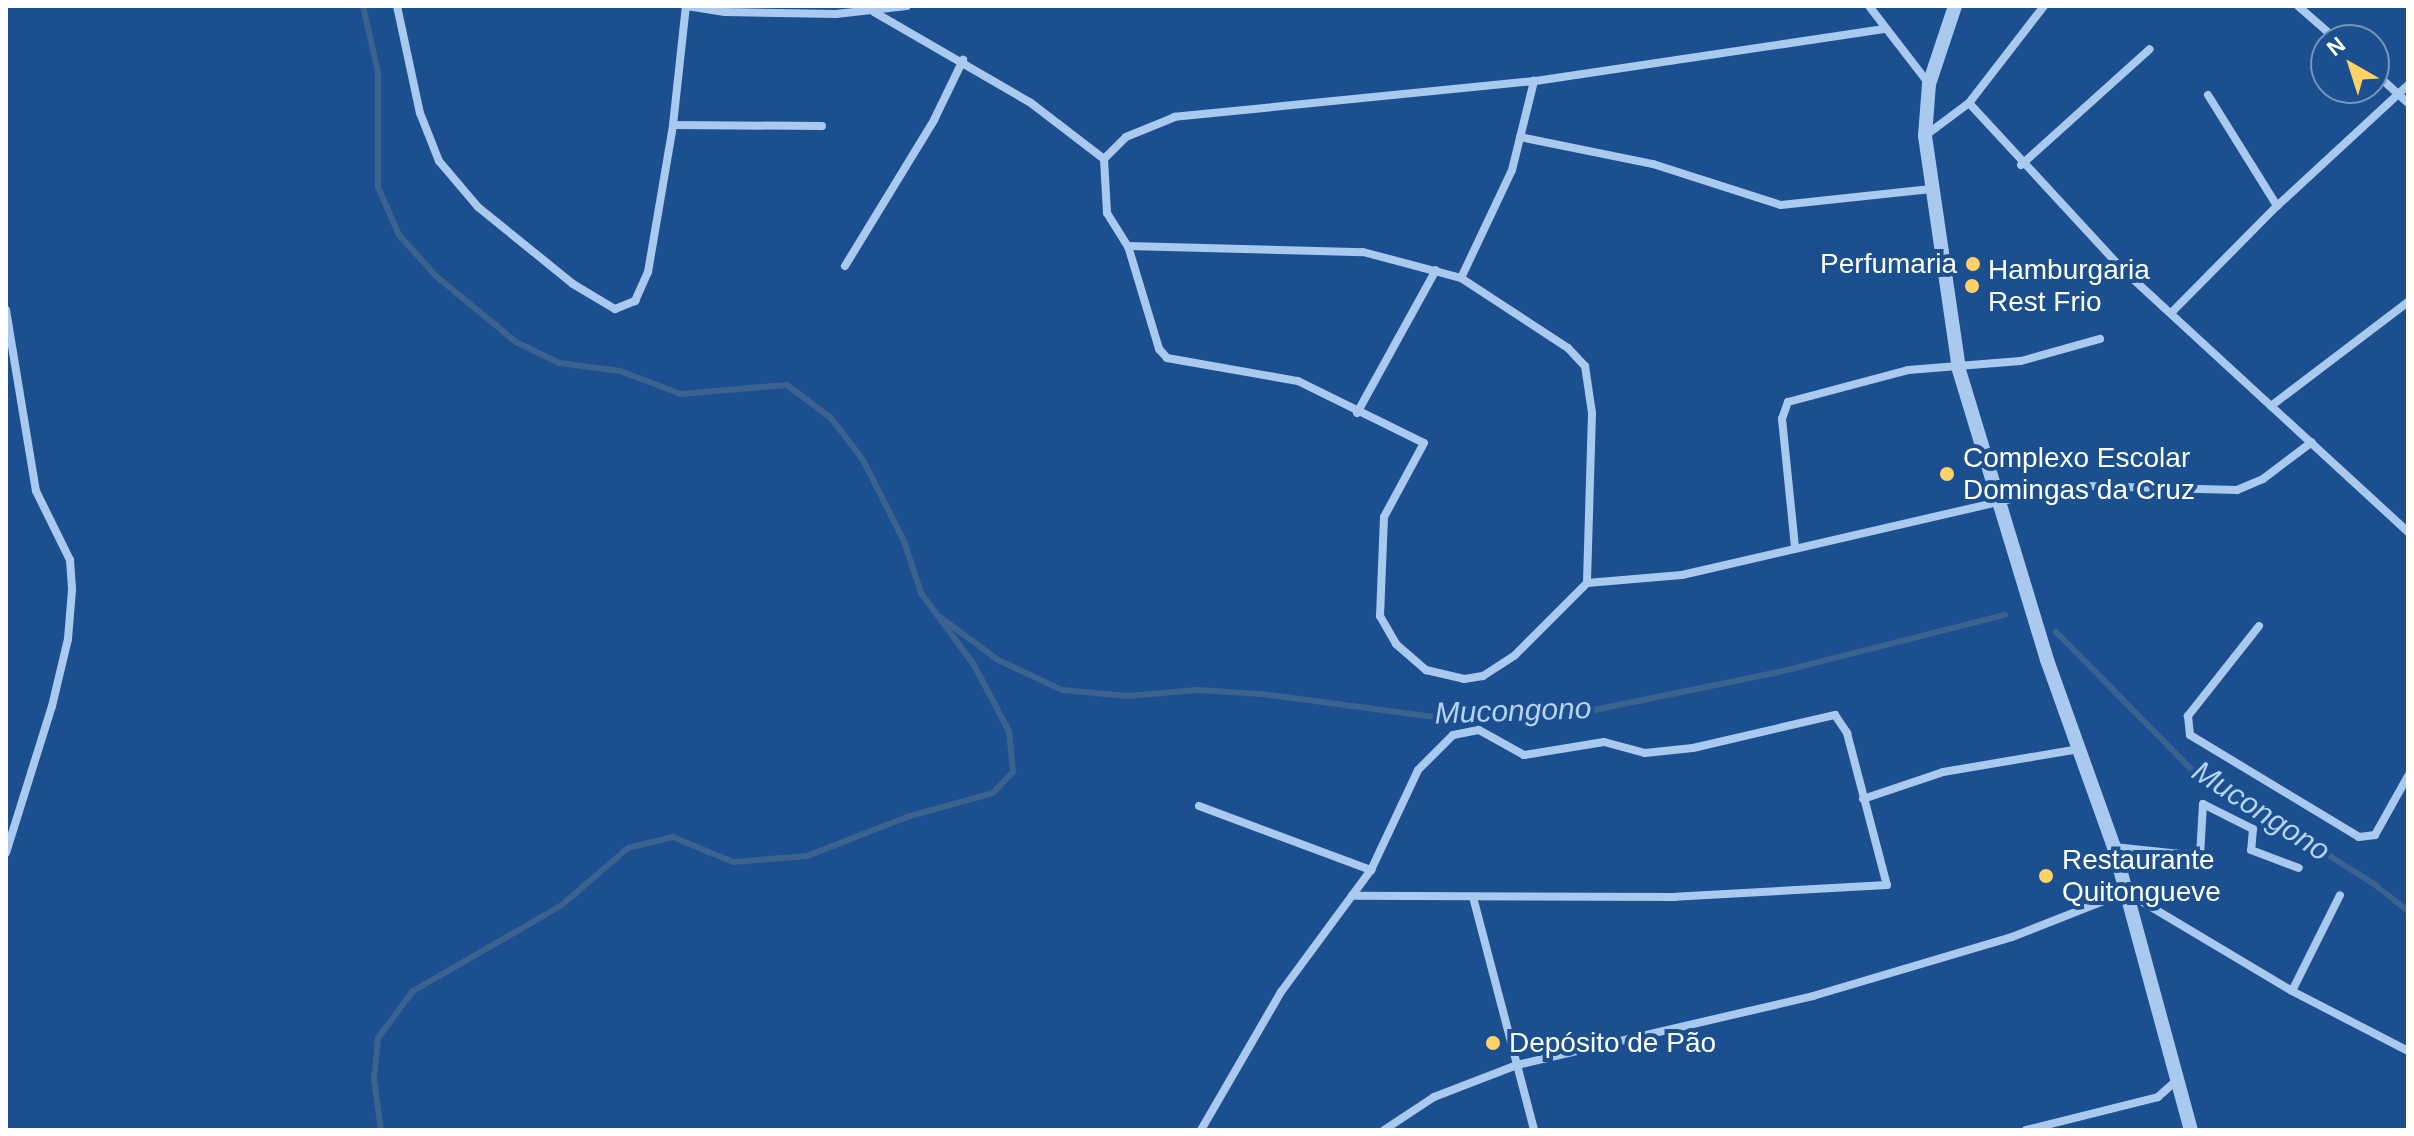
<!DOCTYPE html>
<meta charset="utf-8">
<style>
body{margin:0}
#map{position:relative;width:2414px;height:1136px;overflow:hidden;background:#1b4f8f;font-family:Helvetica,sans-serif}
div>[style]{position:absolute}
.stream>*{height:6px;margin:-3px;padding:0 3px;transform-origin:3px;border-radius:3px;background:#3c6290}
.minor>*{height:8px;margin:-4px;padding:0 4px;transform-origin:4px;border-radius:4px;background:#a9c9ee}
.tertiary>*{height:14px;margin:-7px;padding:0 7px;transform-origin:7px;border-radius:7px;background:#a9c9ee}
.dots>*{width:22px;height:22px;translate:-50% -50%;box-sizing:border-box;border:4px solid #1b4f8f;border-radius:50%}
span{translate:-50% -50%;white-space:nowrap;text-align:center;line-height:1.15;-webkit-text-stroke:8px #1b4f8f;paint-order:stroke}
.poi-label{font-size:28px;color:#fff}
.right{translate:-100% -50%;text-align:right}
.left{translate:0 -50%;text-align:left}
.water-label{font-size:30px;color:#b5d3f5;font-style:italic}
.frame{position:absolute;inset:0;border:8px solid #fff;pointer-events:none}
.north{position:absolute;left:2310px;top:24px;width:80px;height:80px;box-sizing:border-box;background:#1b4f8f;border:2px solid #7695bc;border-radius:50%;rotate:321deg;font-size:22px;font-weight:700;line-height:32px;text-align:center;color:#fff}
.north::after{content:'';display:block;margin:auto;width:28px;height:36px;background:#ffd166;clip-path:polygon(50% 0,100% 100%,50% 72%,0 100%)}
</style>
<div id="map">
<div class="stream">
<i style="left:363px;top:6px;width:68px;rotate:77.2deg"></i>
<i style="left:378px;top:72px;width:115px;rotate:90deg"></i>
<i style="left:378px;top:187px;width:52px;rotate:66.4deg"></i>
<i style="left:399px;top:235px;width:55px;rotate:47.9deg"></i>
<i style="left:436px;top:276px;width:104px;rotate:39.5deg"></i>
<i style="left:516px;top:342px;width:48px;rotate:26deg"></i>
<i style="left:559px;top:363px;width:62px;rotate:7.5deg"></i>
<i style="left:620px;top:371px;width:65px;rotate:20.7deg"></i>
<i style="left:681px;top:394px;width:106px;rotate:-4.9deg"></i>
<i style="left:787px;top:385px;width:55px;rotate:36.9deg"></i>
<i style="left:831px;top:418px;width:53px;rotate:52.7deg"></i>
<i style="left:863px;top:460px;width:91px;rotate:63.2deg"></i>
<i style="left:904px;top:541px;width:55px;rotate:71.9deg"></i>
<i style="left:921px;top:593px;width:89px;rotate:53.6deg"></i>
<i style="left:974px;top:665px;width:75px;rotate:62.1deg"></i>
<i style="left:1009px;top:731px;width:41px;rotate:84.4deg"></i>
<i style="left:1013px;top:772px;width:29px;rotate:134deg"></i>
<i style="left:993px;top:793px;width:89px;rotate:164.4deg"></i>
<i style="left:907px;top:817px;width:107px;rotate:158.7deg"></i>
<i style="left:807px;top:856px;width:74px;rotate:175.4deg"></i>
<i style="left:733px;top:862px;width:65px;rotate:-157.4deg"></i>
<i style="left:673px;top:837px;width:46px;rotate:166.3deg"></i>
<i style="left:628px;top:848px;width:87px;rotate:139.2deg"></i>
<i style="left:562px;top:905px;width:172px;rotate:150deg"></i>
<i style="left:413px;top:991px;width:59px;rotate:126.7deg"></i>
<i style="left:378px;top:1038px;width:42px;rotate:95.4deg"></i>
<i style="left:374px;top:1080px;width:50px;rotate:82deg"></i>
<i style="left:940px;top:617px;width:72px;rotate:36.6deg"></i>
<i style="left:998px;top:660px;width:71px;rotate:25.1deg"></i>
<i style="left:1062px;top:690px;width:66px;rotate:5.2deg"></i>
<i style="left:1128px;top:696px;width:69px;rotate:-5deg"></i>
<i style="left:1197px;top:690px;width:65px;rotate:3.5deg"></i>
<i style="left:1262px;top:694px;width:198px;rotate:7.6deg"></i>
<i style="left:1458px;top:720px;width:136px;rotate:-4.2deg"></i>
<i style="left:1594px;top:710px;width:185px;rotate:-11.6deg"></i>
<i style="left:1775px;top:673px;width:237px;rotate:-14.2deg"></i>
<i style="left:2056px;top:632px;width:191px;rotate:45.4deg"></i>
<i style="left:2190px;top:768px;width:218px;rotate:32.2deg"></i>
<i style="left:2374px;top:884px;width:43px;rotate:38.5deg"></i>
</div>
<div class="minor">
<i style="left:397px;top:6px;width:109px;rotate:77.9deg"></i>
<i style="left:420px;top:113px;width:52px;rotate:68.4deg"></i>
<i style="left:439px;top:161px;width:60px;rotate:49.7deg"></i>
<i style="left:478px;top:207px;width:122px;rotate:39deg"></i>
<i style="left:573px;top:284px;width:49px;rotate:30.8deg"></i>
<i style="left:615px;top:309px;width:22px;rotate:-22deg"></i>
<i style="left:635px;top:301px;width:32px;rotate:-66deg"></i>
<i style="left:648px;top:272px;width:149px;rotate:-80.3deg"></i>
<i style="left:673px;top:125px;width:120px;rotate:-83.8deg"></i>
<i style="left:687px;top:6px;width:38px;rotate:9deg"></i>
<i style="left:725px;top:12px;width:111px;rotate:1deg"></i>
<i style="left:836px;top:14px;width:71px;rotate:-6.4deg"></i>
<i style="left:1869px;top:6px;width:98px;rotate:52.4deg"></i>
<i style="left:2298px;top:6px;width:52px;rotate:41.1deg"></i>
<i style="left:874px;top:12px;width:181px;rotate:30.1deg"></i>
<i style="left:1031px;top:103px;width:92px;rotate:37.5deg"></i>
<i style="left:1884px;top:29px;width:354px;rotate:171.5deg"></i>
<i style="left:1534px;top:81px;width:361px;rotate:174.3deg"></i>
<i style="left:1175px;top:117px;width:53px;rotate:157.8deg"></i>
<i style="left:1126px;top:137px;width:31px;rotate:135deg"></i>
<i style="left:1104px;top:159px;width:54px;rotate:86.8deg"></i>
<i style="left:1107px;top:213px;width:39px;rotate:58deg"></i>
<i style="left:1128px;top:246px;width:108px;rotate:73.2deg"></i>
<i style="left:1159px;top:349px;width:12px;rotate:48deg"></i>
<i style="left:1167px;top:358px;width:133px;rotate:10deg"></i>
<i style="left:1298px;top:381px;width:140px;rotate:26.2deg"></i>
<i style="left:1424px;top:443px;width:84px;rotate:118.4deg"></i>
<i style="left:1384px;top:517px;width:99px;rotate:92.3deg"></i>
<i style="left:1380px;top:616px;width:32px;rotate:60deg"></i>
<i style="left:1396px;top:644px;width:40px;rotate:41deg"></i>
<i style="left:1426px;top:670px;width:39px;rotate:13deg"></i>
<i style="left:1464px;top:679px;width:19px;rotate:-9deg"></i>
<i style="left:1483px;top:676px;width:38px;rotate:-33deg"></i>
<i style="left:1515px;top:655px;width:102px;rotate:-45deg"></i>
<i style="left:1587px;top:583px;width:95px;rotate:-4.8deg"></i>
<i style="left:1682px;top:575px;width:369px;rotate:-13deg"></i>
<i style="left:2042px;top:492px;width:44px;rotate:-7.8deg"></i>
<i style="left:2086px;top:486px;width:151px;rotate:1.5deg"></i>
<i style="left:2237px;top:490px;width:28px;rotate:-23deg"></i>
<i style="left:2263px;top:479px;width:61px;rotate:-37.1deg"></i>
<i style="left:2374px;top:72px;width:46px;rotate:42.4deg"></i>
<i style="left:2208px;top:95px;width:131px;rotate:58.1deg"></i>
<i style="left:1969px;top:103px;width:224px;rotate:47.3deg"></i>
<i style="left:2121px;top:268px;width:390px;rotate:42.6deg"></i>
<i style="left:673px;top:125px;width:149px;rotate:0.4deg"></i>
<i style="left:1926px;top:135px;width:54px;rotate:-36.7deg"></i>
<i style="left:1969px;top:103px;width:123px;rotate:-52.3deg"></i>
<i style="left:1520px;top:137px;width:136px;rotate:11.5deg"></i>
<i style="left:1653px;top:164px;width:134px;rotate:17.8deg"></i>
<i style="left:1781px;top:205px;width:151px;rotate:-6.1deg"></i>
<i style="left:2021px;top:165px;width:173px;rotate:-42deg"></i>
<i style="left:1128px;top:246px;width:235px;rotate:1.5deg"></i>
<i style="left:1363px;top:252px;width:101px;rotate:14.9deg"></i>
<i style="left:1461px;top:278px;width:119px;rotate:-64.7deg"></i>
<i style="left:1512px;top:170px;width:92px;rotate:-76.1deg"></i>
<i style="left:845px;top:266px;width:171px;rotate:-58.6deg"></i>
<i style="left:934px;top:120px;width:67px;rotate:-64.2deg"></i>
<i style="left:1461px;top:278px;width:128px;rotate:33.2deg"></i>
<i style="left:1568px;top:348px;width:25px;rotate:47deg"></i>
<i style="left:1585px;top:366px;width:48px;rotate:81.5deg"></i>
<i style="left:1592px;top:413px;width:170px;rotate:91.7deg"></i>
<i style="left:6px;top:310px;width:183px;rotate:80.6deg"></i>
<i style="left:36px;top:491px;width:77px;rotate:63.8deg"></i>
<i style="left:70px;top:560px;width:30px;rotate:86deg"></i>
<i style="left:72px;top:590px;width:49px;rotate:94.7deg"></i>
<i style="left:68px;top:639px;width:69px;rotate:103.4deg"></i>
<i style="left:52px;top:706px;width:154px;rotate:107.4deg"></i>
<i style="left:2173px;top:311px;width:148px;rotate:-45.3deg"></i>
<i style="left:2277px;top:206px;width:178px;rotate:-42.7deg"></i>
<i style="left:2271px;top:406px;width:172px;rotate:-37.2deg"></i>
<i style="left:1357px;top:413px;width:163px;rotate:-61.1deg"></i>
<i style="left:1795px;top:547px;width:129px;rotate:-95.8deg"></i>
<i style="left:1782px;top:419px;width:18px;rotate:-71deg"></i>
<i style="left:1788px;top:402px;width:124px;rotate:-14.9deg"></i>
<i style="left:1908px;top:370px;width:113px;rotate:-4.6deg"></i>
<i style="left:2021px;top:361px;width:82px;rotate:-15.6deg"></i>
<i style="left:2259px;top:626px;width:115px;rotate:128.3deg"></i>
<i style="left:2188px;top:716px;width:19px;rotate:84deg"></i>
<i style="left:2190px;top:735px;width:197px;rotate:31.1deg"></i>
<i style="left:2359px;top:837px;width:16px;rotate:-7deg"></i>
<i style="left:2375px;top:835px;width:68px;rotate:-60.8deg"></i>
<i style="left:1863px;top:799px;width:84px;rotate:-18.6deg"></i>
<i style="left:1943px;top:772px;width:138px;rotate:-9.6deg"></i>
<i style="left:1199px;top:806px;width:184px;rotate:20.4deg"></i>
<i style="left:2114px;top:847px;width:86px;rotate:6deg"></i>
<i style="left:2200px;top:856px;width:52px;rotate:-86.7deg"></i>
<i style="left:2203px;top:804px;width:56px;rotate:26.6deg"></i>
<i style="left:2253px;top:829px;width:21px;rotate:95deg"></i>
<i style="left:2251px;top:850px;width:51px;rotate:20.6deg"></i>
<i style="left:1473px;top:897px;width:241px;rotate:75.3deg"></i>
<i style="left:2292px;top:991px;width:107px;rotate:-63.4deg"></i>
<i style="left:1201px;top:1130px;width:160px;rotate:-59.9deg"></i>
<i style="left:1281px;top:992px;width:152px;rotate:-53.6deg"></i>
<i style="left:1371px;top:870px;width:110px;rotate:-64.8deg"></i>
<i style="left:1418px;top:770px;width:49px;rotate:-45deg"></i>
<i style="left:1453px;top:735px;width:26px;rotate:-11deg"></i>
<i style="left:1479px;top:730px;width:51px;rotate:29.1deg"></i>
<i style="left:1524px;top:755px;width:81px;rotate:-9.2deg"></i>
<i style="left:1604px;top:742px;width:42px;rotate:15deg"></i>
<i style="left:1645px;top:753px;width:48px;rotate:-5.9deg"></i>
<i style="left:1693px;top:748px;width:146px;rotate:-13.1deg"></i>
<i style="left:1835px;top:715px;width:22px;rotate:56deg"></i>
<i style="left:1847px;top:733px;width:157px;rotate:75.3deg"></i>
<i style="left:1887px;top:885px;width:212px;rotate:176.8deg"></i>
<i style="left:1675px;top:897px;width:323px;rotate:-179.8deg"></i>
<i style="left:1384px;top:1130px;width:60px;rotate:-33.4deg"></i>
<i style="left:1434px;top:1097px;width:89px;rotate:-21.1deg"></i>
<i style="left:1517px;top:1065px;width:304px;rotate:-13.1deg"></i>
<i style="left:1813px;top:996px;width:208px;rotate:-16.5deg"></i>
<i style="left:2012px;top:937px;width:123px;rotate:-21.5deg"></i>
<i style="left:2126px;top:892px;width:193px;rotate:30.8deg"></i>
<i style="left:2292px;top:991px;width:131px;rotate:27.3deg"></i>
<i style="left:2026px;top:1130px;width:136px;rotate:-14deg"></i>
<i style="left:2158px;top:1097px;width:24px;rotate:-42deg"></i>
</div>
<div class="tertiary">
<i style="left:1955px;top:6px;width:82px;rotate:108.4deg"></i>
<i style="left:1929px;top:84px;width:52px;rotate:94.4deg"></i>
<i style="left:1925px;top:136px;width:236px;rotate:81.7deg"></i>
<i style="left:1959px;top:370px;width:303px;rotate:73.1deg"></i>
<i style="left:2047px;top:660px;width:199px;rotate:70.3deg"></i>
<i style="left:2114px;top:847px;width:293px;rotate:74.8deg"></i>
</div>
<div class="dots">
<i style="left:1973px;top:264px;background:#ffd166"></i>
<i style="left:1972px;top:286px;background:#ffd166"></i>
<i style="left:1947px;top:474px;background:#ffd166"></i>
<i style="left:2046px;top:876px;background:#ffd166"></i>
<i style="left:1493px;top:1043px;background:#ffd166"></i>
</div>
<div class="poi-label">
<span class="right" style="left:1957px;top:264px">Perfumaria</span>
<span class="left" style="left:1988px;top:286px">Hamburgaria<br>Rest Frio</span>
<span class="left" style="left:1963px;top:474px">Complexo Escolar<br>Domingas da Cruz</span>
<span class="left" style="left:2062px;top:876px">Restaurante<br>Quitongueve</span>
<span class="left" style="left:1509px;top:1043px">Depósito de Pão</span>
</div>
<div class="water-label">
<span style="left:1513px;top:711px;rotate:-2deg">Mucongono</span>
<span style="left:2261px;top:811px;rotate:33deg">Mucongono</span>
</div>
<div class="frame"></div>
<div class="north">N</div>
</div>
